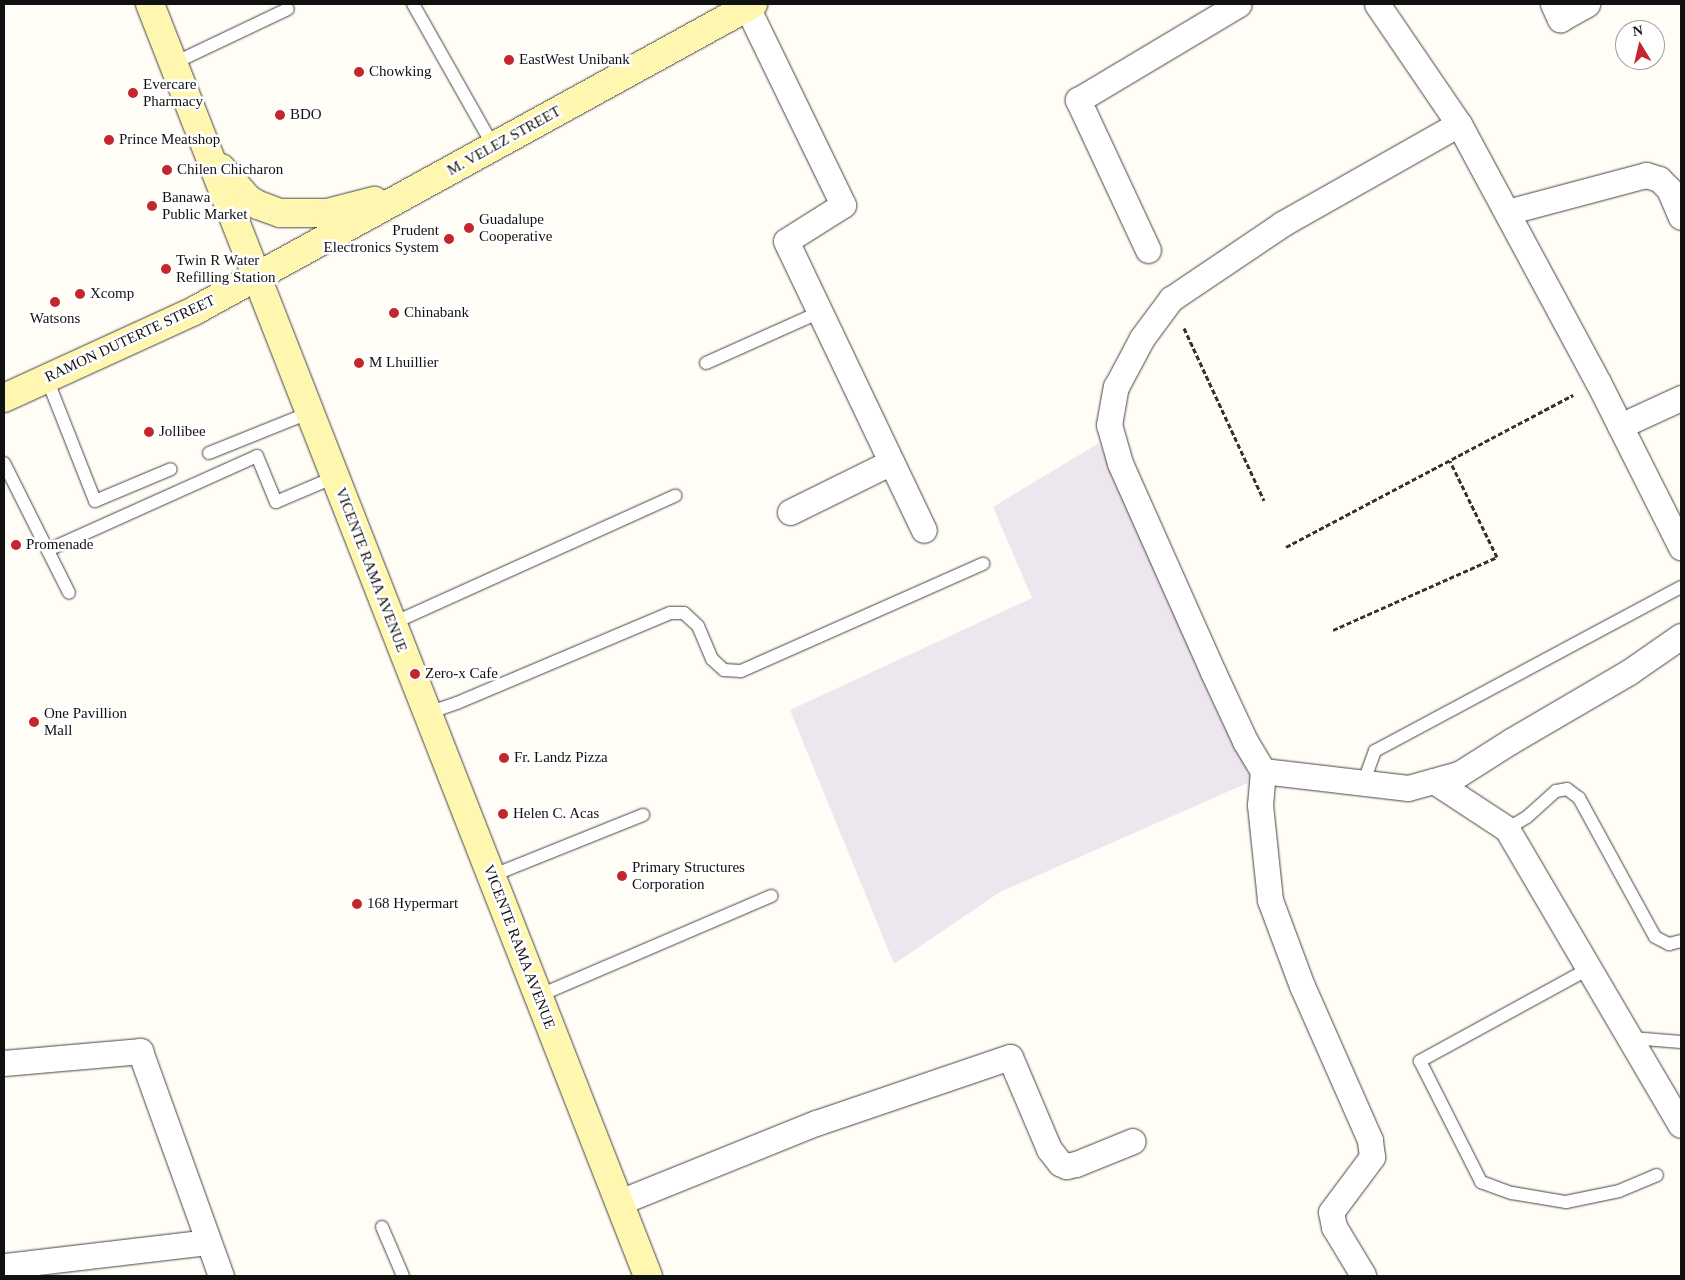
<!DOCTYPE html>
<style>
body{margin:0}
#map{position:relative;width:1685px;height:1280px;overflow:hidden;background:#fffdf5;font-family:"Times New Roman",serif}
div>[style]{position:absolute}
.industrial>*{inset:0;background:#eee6ef}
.path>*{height:3px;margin-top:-1.5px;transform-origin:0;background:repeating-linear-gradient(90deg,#333 0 5px,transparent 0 7.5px)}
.roads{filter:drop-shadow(0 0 1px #444) drop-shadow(0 0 1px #444)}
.service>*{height:12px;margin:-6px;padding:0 6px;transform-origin:6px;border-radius:6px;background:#fff}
.minor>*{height:25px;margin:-12.5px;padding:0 12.5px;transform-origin:12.5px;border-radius:12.5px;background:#fff}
.secondary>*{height:28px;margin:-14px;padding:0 14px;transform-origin:14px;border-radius:14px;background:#fff6b0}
.dots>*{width:14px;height:14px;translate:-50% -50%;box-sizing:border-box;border:2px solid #fff;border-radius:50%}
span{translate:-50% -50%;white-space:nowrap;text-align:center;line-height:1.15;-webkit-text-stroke:5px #fff;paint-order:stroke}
.poi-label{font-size:15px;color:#111}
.left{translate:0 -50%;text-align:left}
.right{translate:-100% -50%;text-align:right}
.street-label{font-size:15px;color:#111}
.frame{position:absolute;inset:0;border:5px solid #111;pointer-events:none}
.north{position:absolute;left:1615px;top:20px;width:50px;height:50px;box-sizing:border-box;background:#fff;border:1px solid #a0a0a0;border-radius:50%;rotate:351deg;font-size:14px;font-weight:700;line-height:20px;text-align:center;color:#111}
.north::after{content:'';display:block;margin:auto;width:18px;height:22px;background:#c4262e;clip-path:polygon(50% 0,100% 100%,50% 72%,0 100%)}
</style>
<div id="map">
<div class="industrial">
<i style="clip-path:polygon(1099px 443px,1252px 781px,1000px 892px,894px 964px,790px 710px,1032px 598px,993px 507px)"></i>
</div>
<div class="path">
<i style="left:1184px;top:328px;width:190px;rotate:65.1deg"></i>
<i style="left:1286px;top:547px;width:325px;rotate:-27.9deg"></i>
<i style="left:1333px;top:630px;width:180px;rotate:-24deg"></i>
<i style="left:1497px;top:557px;width:107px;rotate:-116.1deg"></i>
</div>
<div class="roads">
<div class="service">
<i style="left:413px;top:4px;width:164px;rotate:60.5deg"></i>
<i style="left:172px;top:64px;width:128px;rotate:-25.4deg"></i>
<i style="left:706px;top:363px;width:125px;rotate:-24.1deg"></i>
<i style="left:47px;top:379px;width:131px;rotate:68.5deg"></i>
<i style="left:95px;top:501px;width:82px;rotate:-22.8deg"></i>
<i style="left:209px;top:453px;width:110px;rotate:-21.9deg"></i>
<i style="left:4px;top:463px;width:145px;rotate:63.4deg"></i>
<i style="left:48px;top:550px;width:229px;rotate:-24.2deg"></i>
<i style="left:257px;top:456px;width:50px;rotate:67.6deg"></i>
<i style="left:276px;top:502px;width:64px;rotate:-23deg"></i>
<i style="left:391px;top:624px;width:312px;rotate:-24.3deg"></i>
<i style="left:428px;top:713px;width:31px;rotate:-19deg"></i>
<i style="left:457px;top:703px;width:231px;rotate:-22.9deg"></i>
<i style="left:670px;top:613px;width:14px"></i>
<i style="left:684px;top:613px;width:19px;rotate:43deg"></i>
<i style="left:698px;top:626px;width:36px;rotate:67deg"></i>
<i style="left:712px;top:659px;width:16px;rotate:43deg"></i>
<i style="left:724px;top:670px;width:17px;rotate:3deg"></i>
<i style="left:741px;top:671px;width:265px;rotate:-23.9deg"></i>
<i style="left:1364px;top:781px;width:32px;rotate:-70deg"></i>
<i style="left:1375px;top:751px;width:347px;rotate:-28.2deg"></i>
<i style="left:1507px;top:829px;width:23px;rotate:-31deg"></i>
<i style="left:1527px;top:817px;width:39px;rotate:-42deg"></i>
<i style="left:1556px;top:791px;width:11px;rotate:-10deg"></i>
<i style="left:1567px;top:789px;width:15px;rotate:37deg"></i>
<i style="left:1579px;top:798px;width:158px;rotate:61.3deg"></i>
<i style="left:1655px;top:937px;width:16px;rotate:27deg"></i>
<i style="left:1669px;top:944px;width:12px;rotate:-14deg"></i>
<i style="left:491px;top:876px;width:164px;rotate:-21.9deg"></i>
<i style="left:1590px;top:968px;width:194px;rotate:151.3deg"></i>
<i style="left:1420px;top:1061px;width:136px;rotate:63.2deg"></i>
<i style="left:1481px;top:1182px;width:33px;rotate:20deg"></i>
<i style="left:1512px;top:1193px;width:55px;rotate:9.5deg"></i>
<i style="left:1566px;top:1202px;width:54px;rotate:-11.7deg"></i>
<i style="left:1619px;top:1191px;width:41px;rotate:-22.8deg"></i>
<i style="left:538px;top:996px;width:254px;rotate:-23.2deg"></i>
<i style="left:1632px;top:1038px;width:49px;rotate:4.7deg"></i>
<i style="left:382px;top:1227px;width:53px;rotate:66.8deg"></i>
</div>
<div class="minor">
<i style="left:1377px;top:4px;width:145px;rotate:55.7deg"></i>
<i style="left:1459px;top:124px;width:293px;rotate:61.7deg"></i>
<i style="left:1598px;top:382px;width:185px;rotate:63.3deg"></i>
<i style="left:1553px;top:4px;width:17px;rotate:65deg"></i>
<i style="left:1560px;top:19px;width:31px;rotate:-29deg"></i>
<i style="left:747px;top:7px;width:220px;rotate:64.1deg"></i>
<i style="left:843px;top:205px;width:67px;rotate:147.7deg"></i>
<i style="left:786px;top:241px;width:320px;rotate:64.5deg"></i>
<i style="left:1507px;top:212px;width:144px;rotate:-14.9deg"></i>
<i style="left:1646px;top:175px;width:14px;rotate:17deg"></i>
<i style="left:1659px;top:179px;width:14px;rotate:45deg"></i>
<i style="left:1669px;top:189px;width:30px;rotate:67deg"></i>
<i style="left:1148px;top:250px;width:166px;rotate:-115deg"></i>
<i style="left:1078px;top:100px;width:187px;rotate:-30.8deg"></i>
<i style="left:1620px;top:426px;width:67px;rotate:-24.7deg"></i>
<i style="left:790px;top:512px;width:113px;rotate:-26.3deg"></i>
<i style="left:1263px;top:771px;width:146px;rotate:6.7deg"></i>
<i style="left:1408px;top:788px;width:53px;rotate:-15.4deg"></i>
<i style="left:1459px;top:774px;width:62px;rotate:-32.4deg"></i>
<i style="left:1511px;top:741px;width:137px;rotate:-30.3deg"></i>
<i style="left:1629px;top:672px;width:63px;rotate:-34.7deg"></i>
<i style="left:1434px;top:781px;width:87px;rotate:33.3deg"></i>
<i style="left:1507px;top:829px;width:343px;rotate:59.6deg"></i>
<i style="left:4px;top:1063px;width:137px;rotate:-5deg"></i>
<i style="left:140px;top:1051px;width:239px;rotate:70.2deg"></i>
<i style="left:620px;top:1202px;width:211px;rotate:-22deg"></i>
<i style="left:816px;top:1123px;width:205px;rotate:-18.8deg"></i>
<i style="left:1010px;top:1057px;width:100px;rotate:67deg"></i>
<i style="left:1049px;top:1149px;width:18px;rotate:52deg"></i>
<i style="left:1060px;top:1163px;width:7px;rotate:27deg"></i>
<i style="left:1066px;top:1166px;width:10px;rotate:-11deg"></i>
<i style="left:1076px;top:1164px;width:61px;rotate:-22deg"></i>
<i style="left:4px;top:1266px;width:205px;rotate:-6.7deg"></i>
<i style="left:1363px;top:1275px;width:56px;rotate:-121.1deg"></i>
<i style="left:1334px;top:1227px;width:15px;rotate:-101deg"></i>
<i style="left:1331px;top:1212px;width:69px;rotate:-53.3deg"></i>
<i style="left:1372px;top:1157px;width:17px;rotate:-97deg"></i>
<i style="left:1370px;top:1140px;width:168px;rotate:-113.8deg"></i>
<i style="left:1302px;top:986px;width:92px;rotate:-110.4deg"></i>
<i style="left:1270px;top:900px;width:96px;rotate:-96deg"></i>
<i style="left:1260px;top:805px;width:34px;rotate:-85deg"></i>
<i style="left:1263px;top:771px;width:35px;rotate:-121deg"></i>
<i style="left:1245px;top:741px;width:76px;rotate:-114.9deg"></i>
<i style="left:1213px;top:672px;width:229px;rotate:-114deg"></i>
<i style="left:1120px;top:463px;width:40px;rotate:-106deg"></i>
<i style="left:1109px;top:425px;width:39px;rotate:-80deg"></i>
<i style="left:1116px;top:387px;width:55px;rotate:-62deg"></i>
<i style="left:1142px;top:338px;width:49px;rotate:-53.4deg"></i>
<i style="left:1171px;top:299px;width:134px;rotate:-34deg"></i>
<i style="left:1282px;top:224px;width:203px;rotate:-29.5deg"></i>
</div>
<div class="secondary">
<i style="left:150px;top:4px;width:1366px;rotate:68.62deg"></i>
<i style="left:221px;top:168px;width:41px;rotate:48.9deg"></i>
<i style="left:248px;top:199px;width:12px;rotate:31deg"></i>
<i style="left:258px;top:205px;width:23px;rotate:20deg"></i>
<i style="left:280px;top:213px;width:47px"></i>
<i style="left:327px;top:213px;width:49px;rotate:-14.3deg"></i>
<i style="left:4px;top:398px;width:209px;rotate:-24.6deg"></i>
<i style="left:194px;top:311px;width:638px;rotate:-28.78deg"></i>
</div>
</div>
<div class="dots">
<i style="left:509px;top:60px;background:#c4262e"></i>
<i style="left:359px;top:72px;background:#c4262e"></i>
<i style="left:133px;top:93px;background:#c4262e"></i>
<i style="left:280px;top:115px;background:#c4262e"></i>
<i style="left:109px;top:140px;background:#c4262e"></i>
<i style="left:167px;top:170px;background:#c4262e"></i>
<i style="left:152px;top:206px;background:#c4262e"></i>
<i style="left:469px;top:228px;background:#c4262e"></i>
<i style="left:449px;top:239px;background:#c4262e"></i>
<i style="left:166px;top:269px;background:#c4262e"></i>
<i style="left:80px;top:294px;background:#c4262e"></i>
<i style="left:55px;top:302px;background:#c4262e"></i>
<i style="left:394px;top:313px;background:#c4262e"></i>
<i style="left:359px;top:363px;background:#c4262e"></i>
<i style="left:149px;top:432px;background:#c4262e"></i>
<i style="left:16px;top:545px;background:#c4262e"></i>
<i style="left:415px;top:674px;background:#c4262e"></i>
<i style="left:34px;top:722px;background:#c4262e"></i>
<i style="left:504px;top:758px;background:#c4262e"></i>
<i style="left:503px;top:814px;background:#c4262e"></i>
<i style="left:622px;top:876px;background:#c4262e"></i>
<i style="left:357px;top:904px;background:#c4262e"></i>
</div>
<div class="poi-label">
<span class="left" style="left:519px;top:60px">EastWest Unibank</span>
<span class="left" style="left:369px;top:72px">Chowking</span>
<span class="left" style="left:143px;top:93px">Evercare<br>Pharmacy</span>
<span class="left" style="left:290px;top:115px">BDO</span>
<span class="left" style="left:119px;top:140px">Prince Meatshop</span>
<span class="left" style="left:177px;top:170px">Chilen Chicharon</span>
<span class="left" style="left:162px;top:206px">Banawa<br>Public Market</span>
<span class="left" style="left:479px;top:228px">Guadalupe<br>Cooperative</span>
<span class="right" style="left:439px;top:239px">Prudent<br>Electronics System</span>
<span class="left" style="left:176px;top:269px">Twin R Water<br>Refilling Station</span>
<span class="left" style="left:90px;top:294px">Xcomp</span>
<span class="left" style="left:404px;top:313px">Chinabank</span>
<span style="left:55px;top:319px">Watsons</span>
<span class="left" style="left:369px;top:363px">M Lhuillier</span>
<span class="left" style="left:159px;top:432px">Jollibee</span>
<span class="left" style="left:26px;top:545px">Promenade</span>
<span class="left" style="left:425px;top:674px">Zero-x Cafe</span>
<span class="left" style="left:44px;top:722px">One Pavillion<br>Mall</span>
<span class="left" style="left:514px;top:758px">Fr. Landz Pizza</span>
<span class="left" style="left:513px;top:814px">Helen C. Acas</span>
<span class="left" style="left:632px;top:876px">Primary Structures<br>Corporation</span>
<span class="left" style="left:367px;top:904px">168 Hypermart</span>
</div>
<div class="street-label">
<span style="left:504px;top:141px;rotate:-29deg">M. VELEZ STREET</span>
<span style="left:130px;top:339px;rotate:-25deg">RAMON DUTERTE STREET</span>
<span style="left:371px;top:570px;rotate:69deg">VICENTE RAMA AVENUE</span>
<span style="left:519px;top:947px;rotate:69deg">VICENTE RAMA AVENUE</span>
</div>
<div class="frame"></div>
<div class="north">N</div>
</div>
